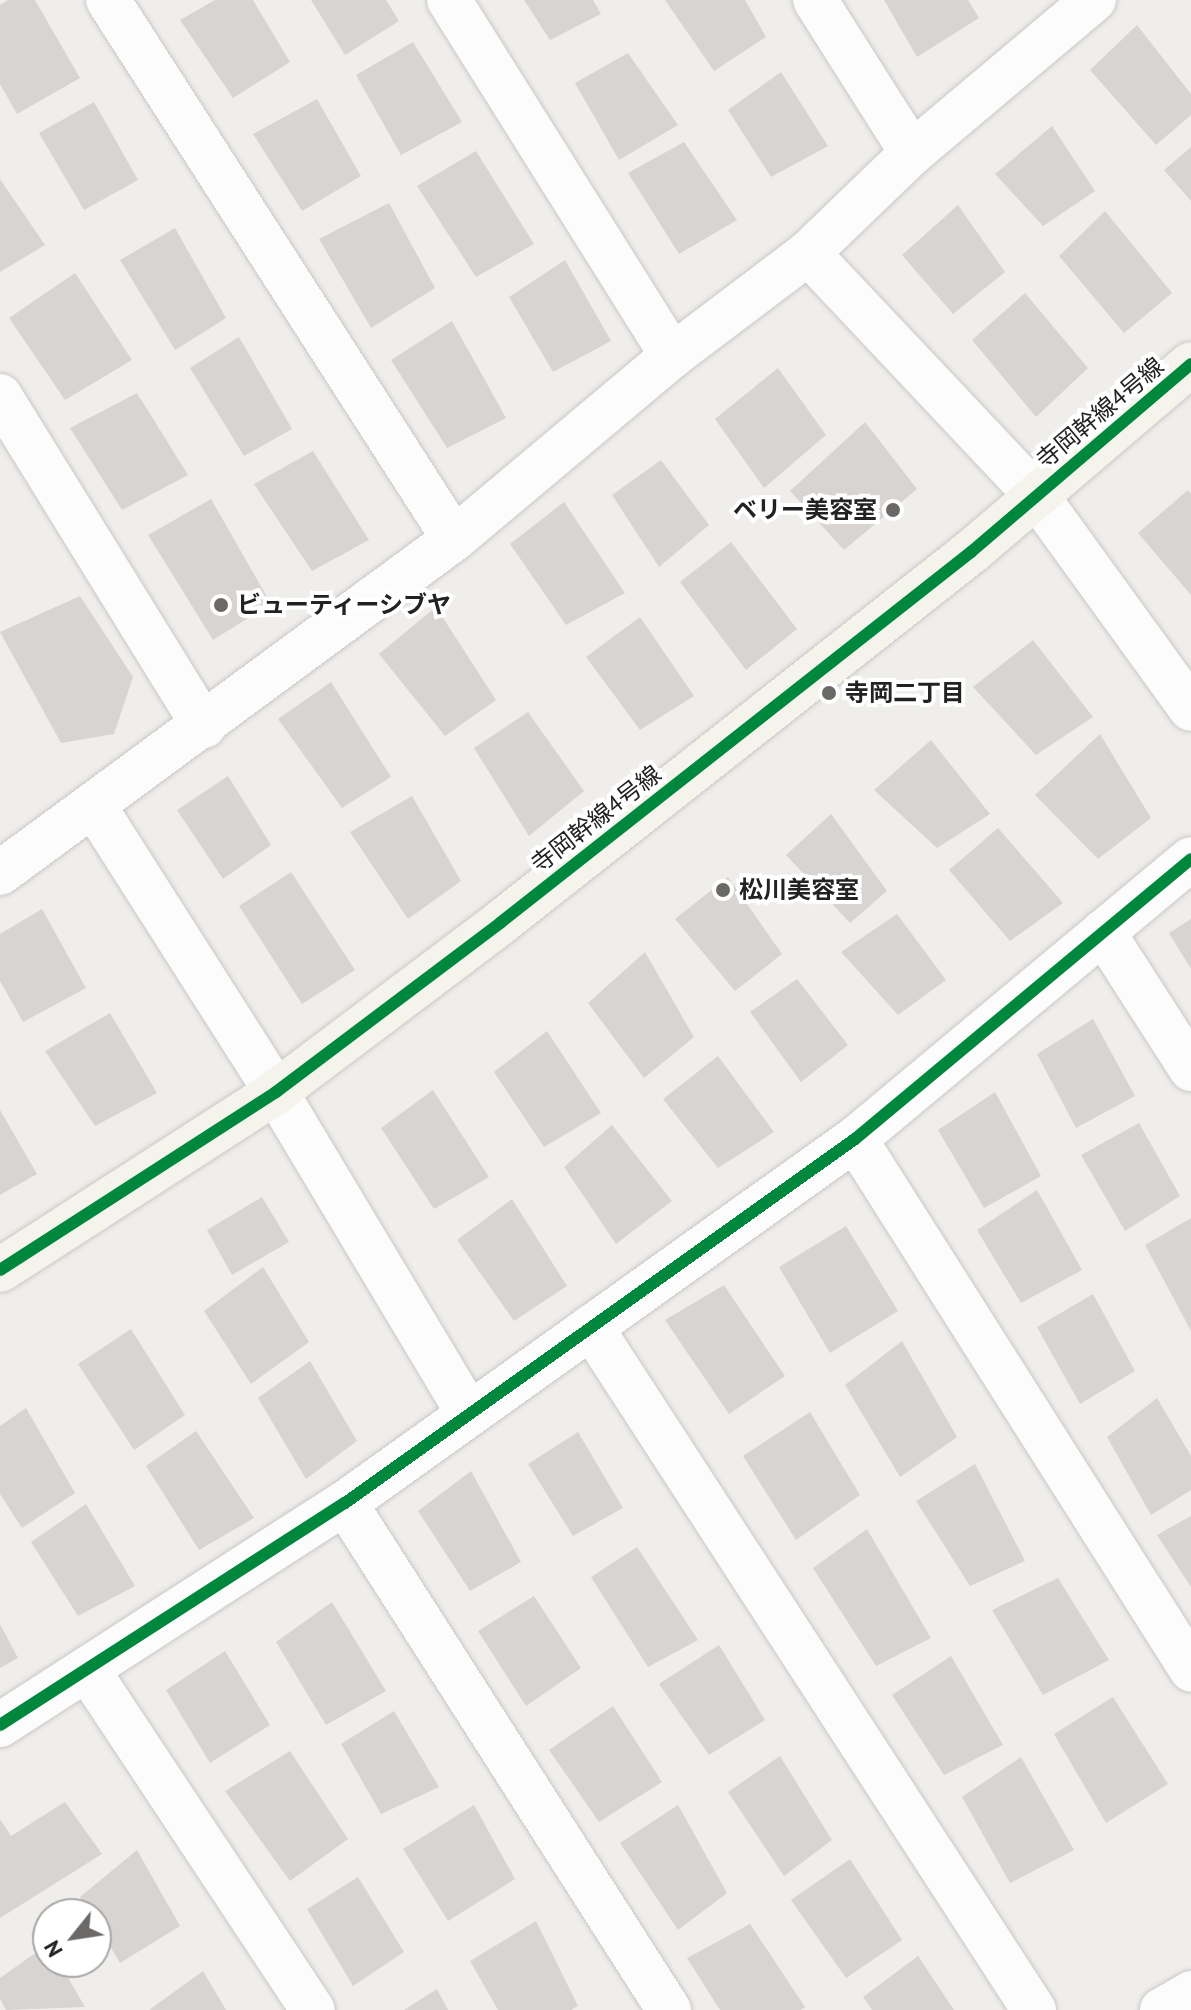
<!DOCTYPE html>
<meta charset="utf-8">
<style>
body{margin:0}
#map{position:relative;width:1191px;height:2010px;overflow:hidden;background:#f0eeeb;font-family:"PT Sans","Noto Sans JP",sans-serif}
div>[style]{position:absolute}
.building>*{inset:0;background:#d7d4d2}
.roads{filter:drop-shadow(0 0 2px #c9c8c7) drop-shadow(0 0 2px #c9c8c7)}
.street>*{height:44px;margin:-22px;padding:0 22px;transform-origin:22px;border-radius:22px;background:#fdfcfc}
.secondary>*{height:44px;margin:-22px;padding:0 22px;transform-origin:22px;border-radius:22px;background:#f4f4ed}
.cycleway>*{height:12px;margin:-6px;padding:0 6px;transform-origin:6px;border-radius:6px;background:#00873e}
.dots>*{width:22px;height:22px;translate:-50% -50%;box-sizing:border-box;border:4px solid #fff;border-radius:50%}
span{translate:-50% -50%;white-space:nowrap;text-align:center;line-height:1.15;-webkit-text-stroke:8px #fff;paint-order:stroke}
.street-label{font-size:24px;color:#222}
.poi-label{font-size:24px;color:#222;font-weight:700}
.right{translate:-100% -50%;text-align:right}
.left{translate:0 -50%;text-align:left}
.north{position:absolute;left:32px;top:1898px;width:80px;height:80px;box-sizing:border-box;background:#fff;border:2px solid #a7a7a7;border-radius:50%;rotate:240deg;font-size:22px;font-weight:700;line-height:32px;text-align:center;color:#222}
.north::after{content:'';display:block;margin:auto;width:28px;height:36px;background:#6a6968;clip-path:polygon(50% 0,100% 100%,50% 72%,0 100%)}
</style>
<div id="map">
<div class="building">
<i style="clip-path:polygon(8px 0,35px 0,80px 78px,17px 114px,0 84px,0 5px)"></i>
<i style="clip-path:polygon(215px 0,253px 0,290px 62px,233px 98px,180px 20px)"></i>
<i style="clip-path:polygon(311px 0,386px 0,399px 21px,345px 55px)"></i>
<i style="clip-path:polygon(524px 0,593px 0,601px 14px,550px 40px)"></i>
<i style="clip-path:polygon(665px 0,745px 0,766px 37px,714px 71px)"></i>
<i style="clip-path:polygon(884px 0,968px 0,979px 18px,917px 57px)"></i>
<i style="clip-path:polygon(1137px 25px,1191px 94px,1191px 115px,1156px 145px,1090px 70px)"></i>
<i style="clip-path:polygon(413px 42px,462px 122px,401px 155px,356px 75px)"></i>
<i style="clip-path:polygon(628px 53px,678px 125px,619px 160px,575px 83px)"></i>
<i style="clip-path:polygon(781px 72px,828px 146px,771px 177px,728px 110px)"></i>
<i style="clip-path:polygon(317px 99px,361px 176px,302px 211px,253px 134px)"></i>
<i style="clip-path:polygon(94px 102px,138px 180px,84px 210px,39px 133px)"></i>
<i style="clip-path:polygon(1052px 126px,1095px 191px,1043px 226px,995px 174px)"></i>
<i style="clip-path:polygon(684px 142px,737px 220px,679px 254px,628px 173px)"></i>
<i style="clip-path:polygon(1191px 147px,1191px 201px,1164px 170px)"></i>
<i style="clip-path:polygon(476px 151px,534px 244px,476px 277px,417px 186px)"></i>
<i style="clip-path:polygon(0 179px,45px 245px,0 272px)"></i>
<i style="clip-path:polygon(389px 203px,435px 288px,371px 328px,319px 239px)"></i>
<i style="clip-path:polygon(958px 205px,1005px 272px,953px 314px,902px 255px)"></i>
<i style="clip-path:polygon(1105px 211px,1172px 293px,1124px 333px,1059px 256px)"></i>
<i style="clip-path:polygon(175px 228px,226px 318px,175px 350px,120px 260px)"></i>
<i style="clip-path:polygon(565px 260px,611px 341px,553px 372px,509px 297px)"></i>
<i style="clip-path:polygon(75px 273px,132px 360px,65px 400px,9px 318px)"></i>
<i style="clip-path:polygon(1025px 293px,1088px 368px,1036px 417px,972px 340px)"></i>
<i style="clip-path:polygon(452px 321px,506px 418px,447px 448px,391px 360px)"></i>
<i style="clip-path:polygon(239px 337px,292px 429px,244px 456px,190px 368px)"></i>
<i style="clip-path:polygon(778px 368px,826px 435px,764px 488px,715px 419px)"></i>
<i style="clip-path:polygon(137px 393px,188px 475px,122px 510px,70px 428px)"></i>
<i style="clip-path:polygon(865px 422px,917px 489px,844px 550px,790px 491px)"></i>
<i style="clip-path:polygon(313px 451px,369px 540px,312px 571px,254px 484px)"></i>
<i style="clip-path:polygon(661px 460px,709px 525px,659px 567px,612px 495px)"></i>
<i style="clip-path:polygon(1188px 490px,1191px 494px,1191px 595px,1138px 533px)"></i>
<i style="clip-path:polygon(211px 499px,271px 604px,213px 640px,148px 535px)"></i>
<i style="clip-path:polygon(564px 502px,625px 593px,566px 625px,510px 544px)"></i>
<i style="clip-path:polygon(731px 542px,797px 629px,746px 670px,680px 582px)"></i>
<i style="clip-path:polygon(80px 596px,133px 677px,114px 734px,61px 743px,0 632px)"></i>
<i style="clip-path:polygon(436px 607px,496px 700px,445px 736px,379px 654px)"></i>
<i style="clip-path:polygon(640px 617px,694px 696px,640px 730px,586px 657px)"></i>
<i style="clip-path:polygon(1033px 640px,1093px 717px,1036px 755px,973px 687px)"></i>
<i style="clip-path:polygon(331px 682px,391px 777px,342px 808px,278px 719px)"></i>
<i style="clip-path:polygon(528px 712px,584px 791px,529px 836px,474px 748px)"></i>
<i style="clip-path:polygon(1100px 734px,1151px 818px,1098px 859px,1035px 795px)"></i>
<i style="clip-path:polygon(931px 740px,990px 814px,937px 848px,874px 790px)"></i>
<i style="clip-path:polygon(228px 776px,271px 845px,223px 879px,177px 810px)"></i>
<i style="clip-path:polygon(412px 796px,461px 881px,408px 919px,350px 832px)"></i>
<i style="clip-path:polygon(831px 814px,887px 891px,850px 923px,786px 855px)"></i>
<i style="clip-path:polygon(998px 828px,1063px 903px,1010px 941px,949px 870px)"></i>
<i style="clip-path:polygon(291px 872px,355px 970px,302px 1004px,239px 906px)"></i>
<i style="clip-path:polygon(728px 877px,782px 954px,735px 991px,675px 919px)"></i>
<i style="clip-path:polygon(42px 909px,86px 988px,23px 1022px,0 981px,0 934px)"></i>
<i style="clip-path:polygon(897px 914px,946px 980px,898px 1015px,841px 952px)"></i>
<i style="clip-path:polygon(1191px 919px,1191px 969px,1169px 933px)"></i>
<i style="clip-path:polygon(645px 952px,694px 1037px,644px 1078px,588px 1003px)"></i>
<i style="clip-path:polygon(797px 979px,848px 1045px,801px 1082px,750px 1012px)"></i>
<i style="clip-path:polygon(110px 1013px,157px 1093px,95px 1126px,45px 1051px)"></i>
<i style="clip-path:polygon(1093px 1019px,1135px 1096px,1076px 1128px,1037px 1054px)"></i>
<i style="clip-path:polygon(547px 1031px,601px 1113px,544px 1147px,494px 1072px)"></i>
<i style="clip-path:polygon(718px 1056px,774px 1132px,718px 1168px,663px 1099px)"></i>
<i style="clip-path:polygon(433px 1090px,489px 1177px,434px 1209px,381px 1128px)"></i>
<i style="clip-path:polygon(995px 1092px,1041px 1176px,984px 1208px,938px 1130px)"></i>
<i style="clip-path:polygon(0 1110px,37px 1174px,0 1195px)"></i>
<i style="clip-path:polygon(1139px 1123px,1180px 1196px,1125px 1231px,1081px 1155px)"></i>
<i style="clip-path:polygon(612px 1125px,672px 1201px,616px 1244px,564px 1167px)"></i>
<i style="clip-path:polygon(1037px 1190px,1082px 1270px,1021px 1303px,977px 1230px)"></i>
<i style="clip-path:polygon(262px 1197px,289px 1242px,232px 1275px,207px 1230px)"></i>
<i style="clip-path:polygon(512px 1199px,567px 1286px,514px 1321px,457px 1240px)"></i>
<i style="clip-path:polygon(1191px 1218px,1191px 1331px,1145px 1245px)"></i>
<i style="clip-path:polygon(846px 1226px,898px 1311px,830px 1353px,779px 1267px)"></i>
<i style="clip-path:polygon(263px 1267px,309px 1342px,251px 1384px,204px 1311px)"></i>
<i style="clip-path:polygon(724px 1285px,785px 1376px,729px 1414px,665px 1320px)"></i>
<i style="clip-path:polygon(1093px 1294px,1135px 1371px,1080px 1404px,1037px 1327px)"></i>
<i style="clip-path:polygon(131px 1329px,185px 1415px,134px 1450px,78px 1364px)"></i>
<i style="clip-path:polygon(902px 1341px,957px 1437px,900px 1477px,845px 1385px)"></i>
<i style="clip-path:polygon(310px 1361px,357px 1441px,306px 1479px,258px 1398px)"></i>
<i style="clip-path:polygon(1157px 1398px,1191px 1456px,1191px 1490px,1151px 1515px,1107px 1437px)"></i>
<i style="clip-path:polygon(26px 1408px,75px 1493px,22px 1528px,0 1494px,0 1426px)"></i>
<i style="clip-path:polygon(810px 1412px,860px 1495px,796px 1540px,743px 1456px)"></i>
<i style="clip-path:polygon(196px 1431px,254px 1518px,199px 1550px,146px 1466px)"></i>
<i style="clip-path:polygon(578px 1432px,623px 1508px,573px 1536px,528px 1464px)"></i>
<i style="clip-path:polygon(975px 1464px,1025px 1561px,970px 1586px,916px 1501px)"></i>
<i style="clip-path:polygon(471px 1471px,521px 1562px,470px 1591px,418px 1511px)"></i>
<i style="clip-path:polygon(86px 1504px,135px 1586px,78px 1616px,31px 1542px)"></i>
<i style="clip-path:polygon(1191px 1516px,1191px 1587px,1157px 1535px)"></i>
<i style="clip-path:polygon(867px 1529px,931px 1638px,876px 1666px,813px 1568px)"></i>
<i style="clip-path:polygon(637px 1547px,698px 1640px,648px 1667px,591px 1577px)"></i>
<i style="clip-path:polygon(1058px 1578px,1109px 1660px,1043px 1695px,992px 1610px)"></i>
<i style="clip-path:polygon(534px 1596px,581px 1668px,526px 1706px,478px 1631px)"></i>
<i style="clip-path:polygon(332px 1602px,386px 1691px,326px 1725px,276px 1642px)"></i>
<i style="clip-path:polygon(0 1624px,18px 1658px,0 1668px)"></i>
<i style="clip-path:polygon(719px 1645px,765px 1720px,709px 1755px,659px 1684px)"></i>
<i style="clip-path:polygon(225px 1651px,270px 1725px,210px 1763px,166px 1690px)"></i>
<i style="clip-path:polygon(951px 1656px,1003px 1745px,944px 1775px,892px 1695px)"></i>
<i style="clip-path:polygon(1113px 1697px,1168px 1784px,1106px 1823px,1054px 1734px)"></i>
<i style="clip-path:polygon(613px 1706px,662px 1782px,599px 1822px,549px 1750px)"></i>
<i style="clip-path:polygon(394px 1711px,439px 1787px,381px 1814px,341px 1744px)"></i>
<i style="clip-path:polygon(290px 1751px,348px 1839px,290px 1881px,225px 1791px)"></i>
<i style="clip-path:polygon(780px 1756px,832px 1840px,784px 1876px,728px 1792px)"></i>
<i style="clip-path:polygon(1021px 1757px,1074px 1850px,1010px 1883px,962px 1797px)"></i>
<i style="clip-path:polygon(65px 1802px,102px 1854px,0 1918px,0 1819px,11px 1836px)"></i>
<i style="clip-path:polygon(474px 1805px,515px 1879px,448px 1921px,403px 1849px)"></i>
<i style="clip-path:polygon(678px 1805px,727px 1893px,678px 1930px,620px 1843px)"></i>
<i style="clip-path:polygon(137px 1850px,180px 1926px,120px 1963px,96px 1923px,96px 1914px,90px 1914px,80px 1897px)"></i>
<i style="clip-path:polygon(850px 1859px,902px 1940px,846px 1978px,791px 1900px)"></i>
<i style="clip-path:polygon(358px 1877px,404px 1952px,353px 1986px,307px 1909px)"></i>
<i style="clip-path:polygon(536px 1921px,578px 2006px,571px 2010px,498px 2010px,470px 1961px)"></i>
<i style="clip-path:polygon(750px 1924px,805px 2007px,800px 2010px,720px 2010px,687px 1958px)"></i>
<i style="clip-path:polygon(48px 1944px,48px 1962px,59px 1962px,85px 2007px,6px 2010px,0 1999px,0 1978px)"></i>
<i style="clip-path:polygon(918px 1956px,954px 2010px,872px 2010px,863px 1997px)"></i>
<i style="clip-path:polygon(203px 1971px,226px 2010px,149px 2010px)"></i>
<i style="clip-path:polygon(437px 1989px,448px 2010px,404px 2010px)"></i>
</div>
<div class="roads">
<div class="street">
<i style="left:108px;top:0;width:640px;rotate:57.3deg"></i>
<i style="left:449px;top:0;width:420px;rotate:57.9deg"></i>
<i style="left:815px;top:0;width:181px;rotate:57.6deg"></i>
<i style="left:808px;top:253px;width:332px;rotate:46.7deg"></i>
<i style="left:1036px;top:495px;width:264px;rotate:54.1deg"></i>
<i style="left:0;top:396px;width:388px;rotate:58.3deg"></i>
<i style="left:94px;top:806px;width:339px;rotate:57.5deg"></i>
<i style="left:276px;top:1092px;width:375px;rotate:59.1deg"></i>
<i style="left:0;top:873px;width:564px;rotate:-36.34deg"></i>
<i style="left:454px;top:539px;width:285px;rotate:-40deg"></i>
<i style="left:672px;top:356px;width:171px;rotate:-37.1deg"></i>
<i style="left:808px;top:253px;width:144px;rotate:-43.9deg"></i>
<i style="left:912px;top:153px;width:238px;rotate:-40.1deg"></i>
<i style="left:1103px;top:932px;width:163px;rotate:57.3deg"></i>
<i style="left:855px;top:1139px;width:628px;rotate:57.63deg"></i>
<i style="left:591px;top:1327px;width:814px;rotate:57.03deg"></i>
<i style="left:345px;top:1503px;width:602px;rotate:57.42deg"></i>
<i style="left:87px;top:1669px;width:409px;rotate:56.5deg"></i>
<i style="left:0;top:1725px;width:410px;rotate:-32.8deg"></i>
<i style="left:345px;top:1503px;width:627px;rotate:-35.52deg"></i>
<i style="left:855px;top:1139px;width:437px;rotate:-39.8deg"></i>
<i style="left:1162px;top:2010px;width:34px;rotate:-30deg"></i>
</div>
<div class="secondary">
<i style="left:0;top:1270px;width:328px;rotate:-32.8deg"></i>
<i style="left:276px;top:1092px;width:281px;rotate:-37deg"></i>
<i style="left:500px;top:923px;width:600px;rotate:-38.23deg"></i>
<i style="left:971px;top:552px;width:289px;rotate:-40.5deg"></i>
</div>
</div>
<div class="cycleway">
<i style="left:0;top:1270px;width:328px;rotate:-32.8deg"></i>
<i style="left:276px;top:1092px;width:281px;rotate:-37deg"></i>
<i style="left:500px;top:923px;width:600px;rotate:-38.23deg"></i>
<i style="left:971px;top:552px;width:289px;rotate:-40.5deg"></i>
<i style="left:0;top:1725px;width:410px;rotate:-32.8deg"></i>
<i style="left:345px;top:1503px;width:627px;rotate:-35.52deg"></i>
<i style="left:855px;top:1139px;width:437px;rotate:-39.8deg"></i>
</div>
<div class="dots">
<i style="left:893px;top:510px;background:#6a6968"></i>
<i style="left:221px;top:605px;background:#6a6968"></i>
<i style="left:829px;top:693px;background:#6a6968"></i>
<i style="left:723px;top:890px;background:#6a6968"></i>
</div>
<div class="street-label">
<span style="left:1100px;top:413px;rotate:-40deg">寺岡幹線4号線</span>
<span style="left:596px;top:819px;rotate:-38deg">寺岡幹線4号線</span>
</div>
<div class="poi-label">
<span class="right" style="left:877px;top:510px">ベリー美容室</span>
<span class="left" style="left:237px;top:605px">ビューティーシブヤ</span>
<span class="left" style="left:845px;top:693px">寺岡二丁目</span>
<span class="left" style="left:739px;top:890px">松川美容室</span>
</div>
<div class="north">N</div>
</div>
